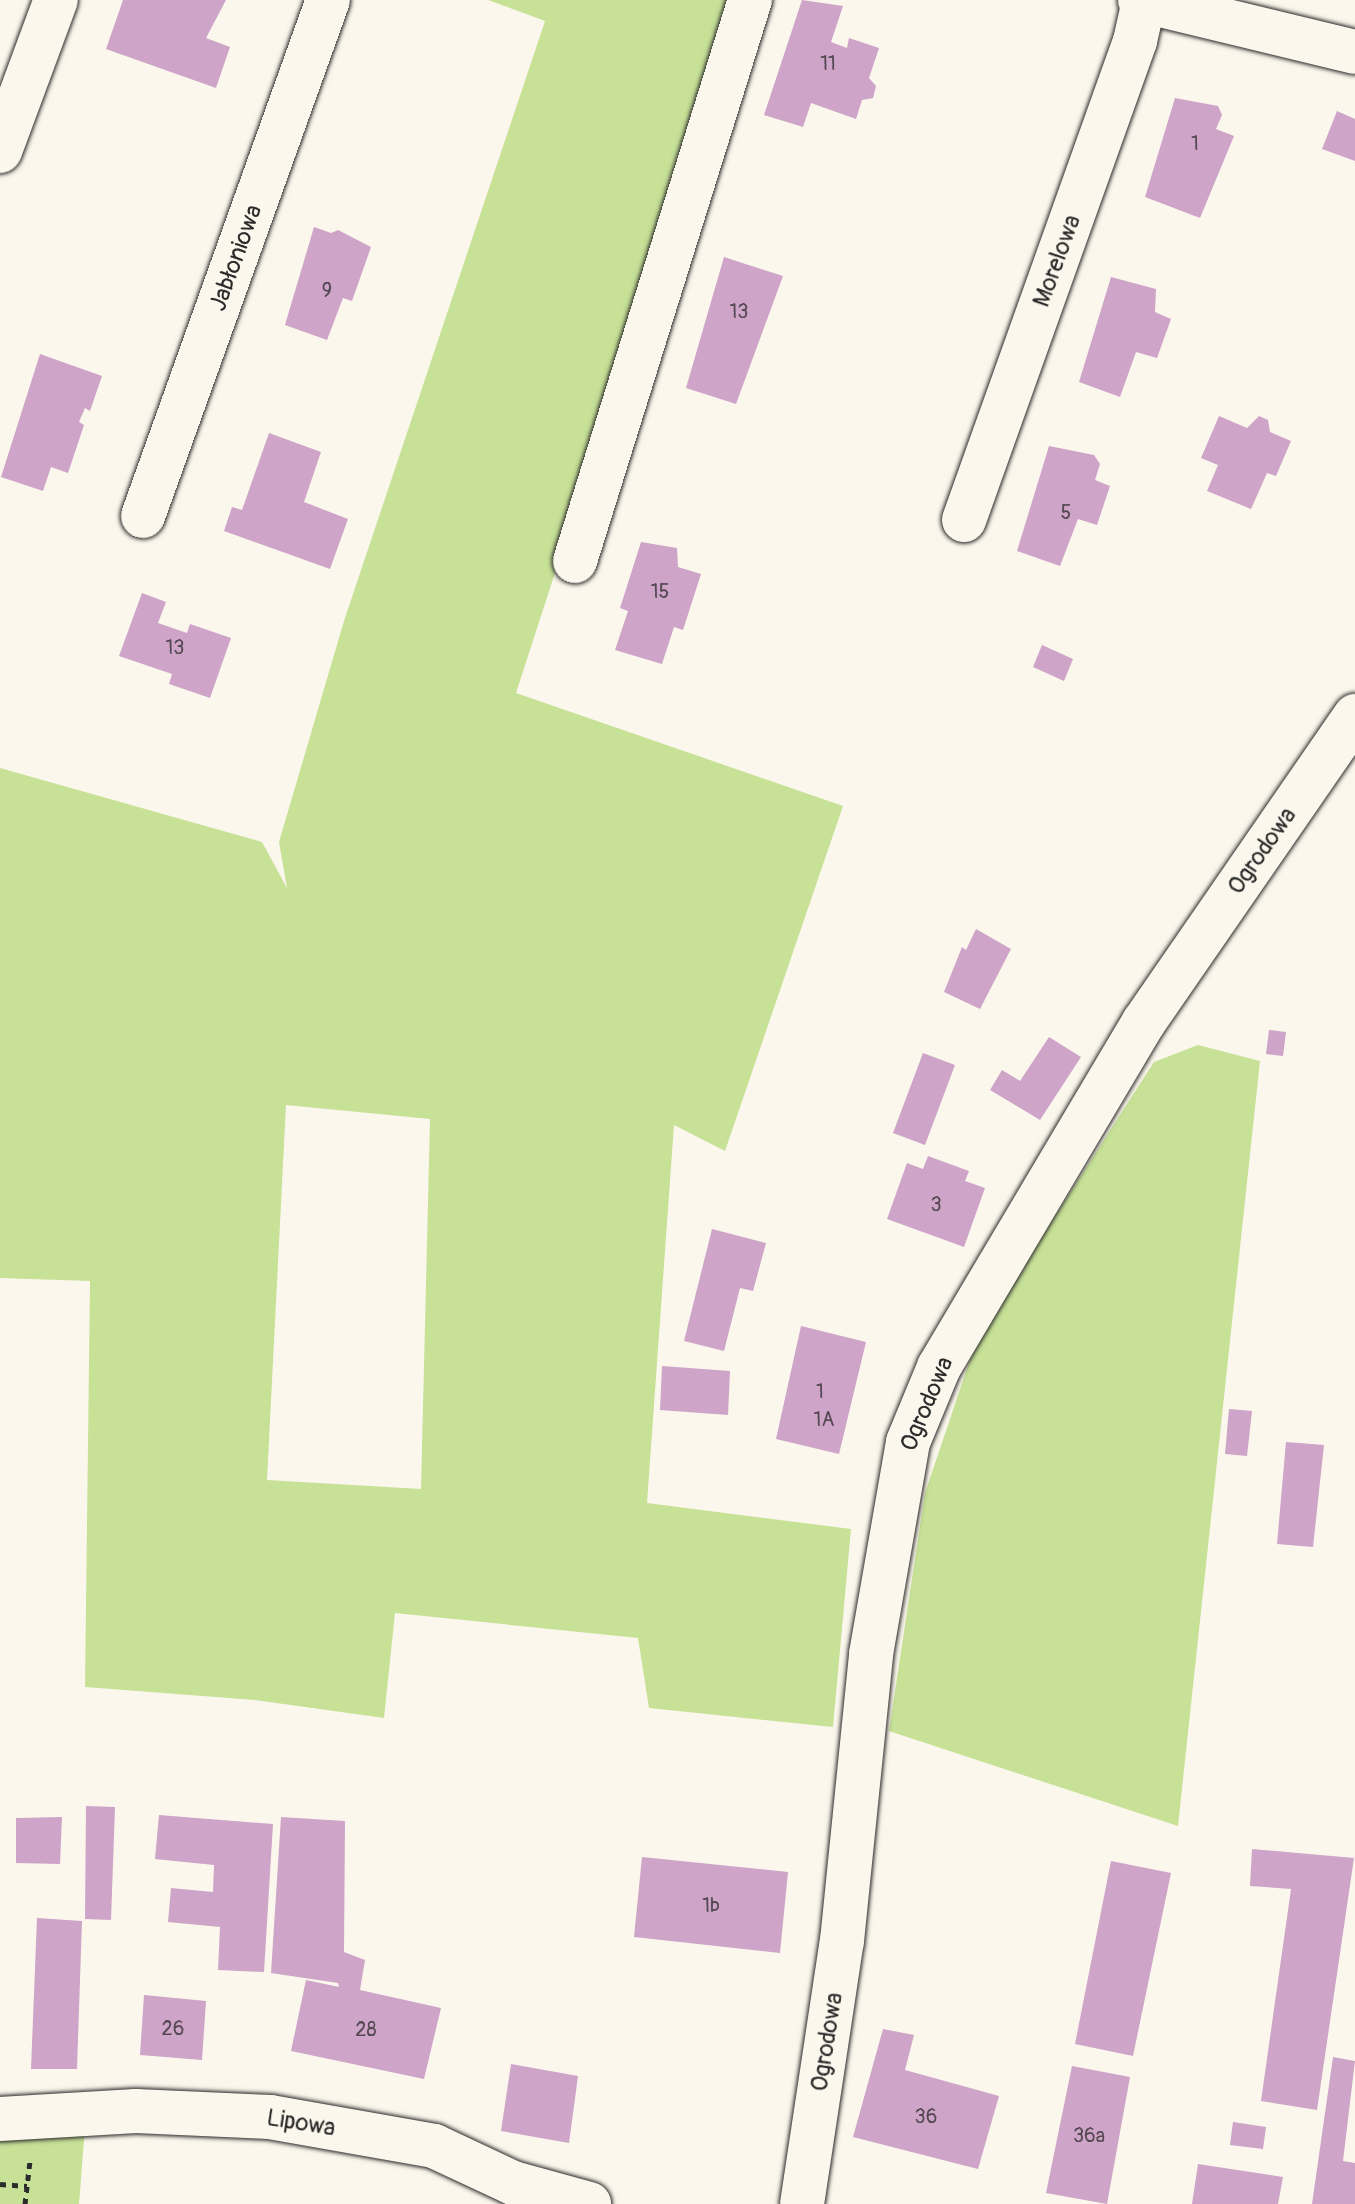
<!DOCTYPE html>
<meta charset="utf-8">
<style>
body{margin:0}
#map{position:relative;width:1355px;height:2204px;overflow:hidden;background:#fbf7ec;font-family:Pangolin,sans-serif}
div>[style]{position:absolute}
.green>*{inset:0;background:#c7e197}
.building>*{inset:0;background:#cea4c8}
.path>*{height:5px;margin-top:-2.5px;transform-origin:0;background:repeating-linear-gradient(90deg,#2b2b2b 0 6px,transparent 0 12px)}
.roads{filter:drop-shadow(0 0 2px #2b2b2b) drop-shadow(0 0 2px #2b2b2b)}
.minor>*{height:44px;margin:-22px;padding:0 22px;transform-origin:22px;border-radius:22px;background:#fbf7ec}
span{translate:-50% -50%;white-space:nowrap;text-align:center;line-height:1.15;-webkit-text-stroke:8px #fbf7ec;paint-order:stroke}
.number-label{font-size:20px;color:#544952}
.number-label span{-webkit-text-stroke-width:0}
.street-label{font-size:24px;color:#2b2b2b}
</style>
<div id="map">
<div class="green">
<i style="clip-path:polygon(evenodd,488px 0,741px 0,516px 693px,843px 806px,725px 1151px,674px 1125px,647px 1503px,851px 1529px,833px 1727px,649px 1708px,638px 1638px,395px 1613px,384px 1718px,255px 1700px,85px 1687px,90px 1281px,0 1278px,0 768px,262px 842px,287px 888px,279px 842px,344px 621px,545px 21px,488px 0,286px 1105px,430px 1119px,421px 1489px,267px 1480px,286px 1105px)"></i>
<i style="clip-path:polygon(1198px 1045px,1260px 1061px,1178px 1826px,889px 1731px,925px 1493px,978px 1336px,1154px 1062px)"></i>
<i style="clip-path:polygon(85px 2127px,79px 2204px,0 2204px,0 2134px)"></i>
</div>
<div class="building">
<i style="clip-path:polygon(123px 0,226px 0,206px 38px,230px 47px,216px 88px,106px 49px)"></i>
<i style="clip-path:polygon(802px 0,843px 6px,831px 42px,847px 48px,849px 38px,879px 48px,869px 78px,876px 86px,873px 98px,862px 100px,856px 119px,811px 103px,803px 127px,764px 115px)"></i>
<i style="clip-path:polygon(1175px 98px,1218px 106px,1222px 115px,1216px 129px,1234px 136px,1200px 218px,1145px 197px)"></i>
<i style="clip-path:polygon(1337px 111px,1355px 119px,1355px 161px,1322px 149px)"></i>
<i style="clip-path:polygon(314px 227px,331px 233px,338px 230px,371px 247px,352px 301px,343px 298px,327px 340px,285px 325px)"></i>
<i style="clip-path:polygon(724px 257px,783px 276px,736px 404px,686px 388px)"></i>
<i style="clip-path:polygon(1111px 277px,1156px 289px,1155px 312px,1171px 319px,1157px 358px,1136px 352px,1120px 397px,1079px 382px)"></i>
<i style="clip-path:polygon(40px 354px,102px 376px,90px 411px,85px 408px,79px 422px,84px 425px,68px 473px,51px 467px,43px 491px,1px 477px)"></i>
<i style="clip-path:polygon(1219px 416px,1247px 428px,1259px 416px,1268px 420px,1270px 432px,1291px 441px,1276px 476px,1267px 473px,1251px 509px,1207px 491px,1218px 465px,1201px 458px)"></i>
<i style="clip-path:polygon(269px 433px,321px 452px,304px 502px,348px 519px,330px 569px,224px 531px,232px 507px,242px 510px)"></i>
<i style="clip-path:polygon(1049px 446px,1094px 455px,1100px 464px,1095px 480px,1110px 486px,1097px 525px,1078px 519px,1060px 566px,1017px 551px)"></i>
<i style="clip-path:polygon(641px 542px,677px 548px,678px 567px,701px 574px,683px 630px,674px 627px,662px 664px,615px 650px,628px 611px,620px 608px)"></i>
<i style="clip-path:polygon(142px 593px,166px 602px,158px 623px,187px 633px,190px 624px,231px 638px,210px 698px,169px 684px,172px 674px,119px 656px)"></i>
<i style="clip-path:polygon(1042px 645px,1073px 659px,1064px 681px,1033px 667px)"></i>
<i style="clip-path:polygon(976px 929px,1011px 949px,980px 1009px,944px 992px,962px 947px,966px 950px)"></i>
<i style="clip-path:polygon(1269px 1030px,1286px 1032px,1283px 1056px,1266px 1054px)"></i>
<i style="clip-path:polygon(1049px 1037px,1081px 1057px,1040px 1120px,990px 1090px,1002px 1070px,1020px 1081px)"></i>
<i style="clip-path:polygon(923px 1053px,955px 1065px,925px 1145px,893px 1133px)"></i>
<i style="clip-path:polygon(928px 1156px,969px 1171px,965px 1181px,985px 1188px,964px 1247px,887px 1219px,907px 1163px,923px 1169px)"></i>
<i style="clip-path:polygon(712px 1229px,766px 1243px,753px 1291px,740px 1288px,724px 1351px,684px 1341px)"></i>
<i style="clip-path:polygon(801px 1326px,866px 1342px,839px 1454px,776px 1439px)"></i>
<i style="clip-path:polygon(662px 1366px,730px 1371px,728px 1415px,660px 1410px)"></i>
<i style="clip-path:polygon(1229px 1409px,1252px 1411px,1247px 1456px,1225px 1454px)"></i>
<i style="clip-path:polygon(1286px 1442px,1324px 1445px,1313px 1547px,1277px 1544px)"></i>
<i style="clip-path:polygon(86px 1806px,115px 1807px,111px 1920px,85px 1919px)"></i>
<i style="clip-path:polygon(159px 1815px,273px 1824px,264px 1972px,218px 1970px,220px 1927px,168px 1922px,171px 1888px,213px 1892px,214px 1865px,155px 1859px)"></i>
<i style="clip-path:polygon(62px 1817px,60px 1864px,16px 1863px,16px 1818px)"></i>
<i style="clip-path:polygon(281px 1817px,345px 1821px,344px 1952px,365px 1960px,360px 1990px,441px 2008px,424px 2079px,291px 2051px,306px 1980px,339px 1987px,338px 1983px,271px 1973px)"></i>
<i style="clip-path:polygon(1252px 1849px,1354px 1858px,1317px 2110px,1261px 2101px,1291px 1889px,1250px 1886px)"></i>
<i style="clip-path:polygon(642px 1857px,788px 1872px,780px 1953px,634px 1937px)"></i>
<i style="clip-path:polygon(1111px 1861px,1171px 1873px,1133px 2056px,1075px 2044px)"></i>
<i style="clip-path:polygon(37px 1918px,82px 1921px,77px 2069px,31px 2069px)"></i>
<i style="clip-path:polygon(144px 1995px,206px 2001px,202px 2060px,140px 2055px)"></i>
<i style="clip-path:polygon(883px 2029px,914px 2035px,905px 2070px,999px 2096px,978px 2169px,853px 2137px)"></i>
<i style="clip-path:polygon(1333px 2057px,1355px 2061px,1343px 2161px,1355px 2163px,1355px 2204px,1312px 2204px)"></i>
<i style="clip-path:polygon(511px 2064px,578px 2076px,569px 2143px,501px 2131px)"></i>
<i style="clip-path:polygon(1072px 2066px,1130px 2077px,1107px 2204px,1046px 2193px)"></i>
<i style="clip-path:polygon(1233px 2122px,1266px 2127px,1263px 2149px,1230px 2145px)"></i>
<i style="clip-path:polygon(1198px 2164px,1283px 2177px,1278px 2204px,1192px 2204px)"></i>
</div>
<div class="path">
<i style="left:0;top:2184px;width:27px;rotate:4deg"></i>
<i style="left:25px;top:2204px;width:43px;rotate:-83.4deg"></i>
</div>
<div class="roads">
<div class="minor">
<i style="left:1140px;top:0;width:221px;rotate:13.6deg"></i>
<i style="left:0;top:151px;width:161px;rotate:-69.7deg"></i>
<i style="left:143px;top:516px;width:548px;rotate:-70.28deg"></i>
<i style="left:964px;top:520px;width:509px;rotate:-70.35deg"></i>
<i style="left:1135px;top:41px;width:41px;rotate:-77.3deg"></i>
<i style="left:575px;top:561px;width:588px;rotate:-72.68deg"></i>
<i style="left:0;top:2119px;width:136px;rotate:-3.4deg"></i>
<i style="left:136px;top:2111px;width:134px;rotate:2.6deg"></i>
<i style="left:270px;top:2117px;width:167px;rotate:10deg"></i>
<i style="left:434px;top:2146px;width:87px;rotate:25.1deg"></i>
<i style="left:513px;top:2183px;width:79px;rotate:15.4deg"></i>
<i style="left:802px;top:2204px;width:266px;rotate:-81.4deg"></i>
<i style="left:842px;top:1941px;width:288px;rotate:-84.2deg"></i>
<i style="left:871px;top:1654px;width:215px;rotate:-80.1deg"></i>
<i style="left:908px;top:1442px;width:81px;rotate:-67.5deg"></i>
<i style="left:939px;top:1367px;width:401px;rotate:-59.3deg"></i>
<i style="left:1144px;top:1022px;width:372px;rotate:-55.4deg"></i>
</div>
</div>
<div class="number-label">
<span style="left:828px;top:63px">11</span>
<span style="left:1195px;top:143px">1</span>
<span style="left:327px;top:290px">9</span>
<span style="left:739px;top:311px">13</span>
<span style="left:1066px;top:512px">5</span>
<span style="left:660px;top:591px">15</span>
<span style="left:175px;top:647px">13</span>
<span style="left:936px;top:1204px">3</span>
<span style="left:820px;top:1391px">1</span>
<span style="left:824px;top:1419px">1A</span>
<span style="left:711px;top:1905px">1b</span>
<span style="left:173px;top:2028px">26</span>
<span style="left:366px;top:2029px">28</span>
<span style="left:926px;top:2116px">36</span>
<span style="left:1089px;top:2135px">36a</span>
</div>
<div class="street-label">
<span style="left:236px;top:258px;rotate:-70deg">Jabłoniowa</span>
<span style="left:1057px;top:261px;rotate:-70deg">Morelowa</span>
<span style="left:1262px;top:851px;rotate:-55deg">Ogrodowa</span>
<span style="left:927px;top:1404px;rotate:-67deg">Ogrodowa</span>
<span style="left:827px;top:2042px;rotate:-81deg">Ogrodowa</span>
<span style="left:301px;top:2123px;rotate:9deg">Lipowa</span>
</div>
</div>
